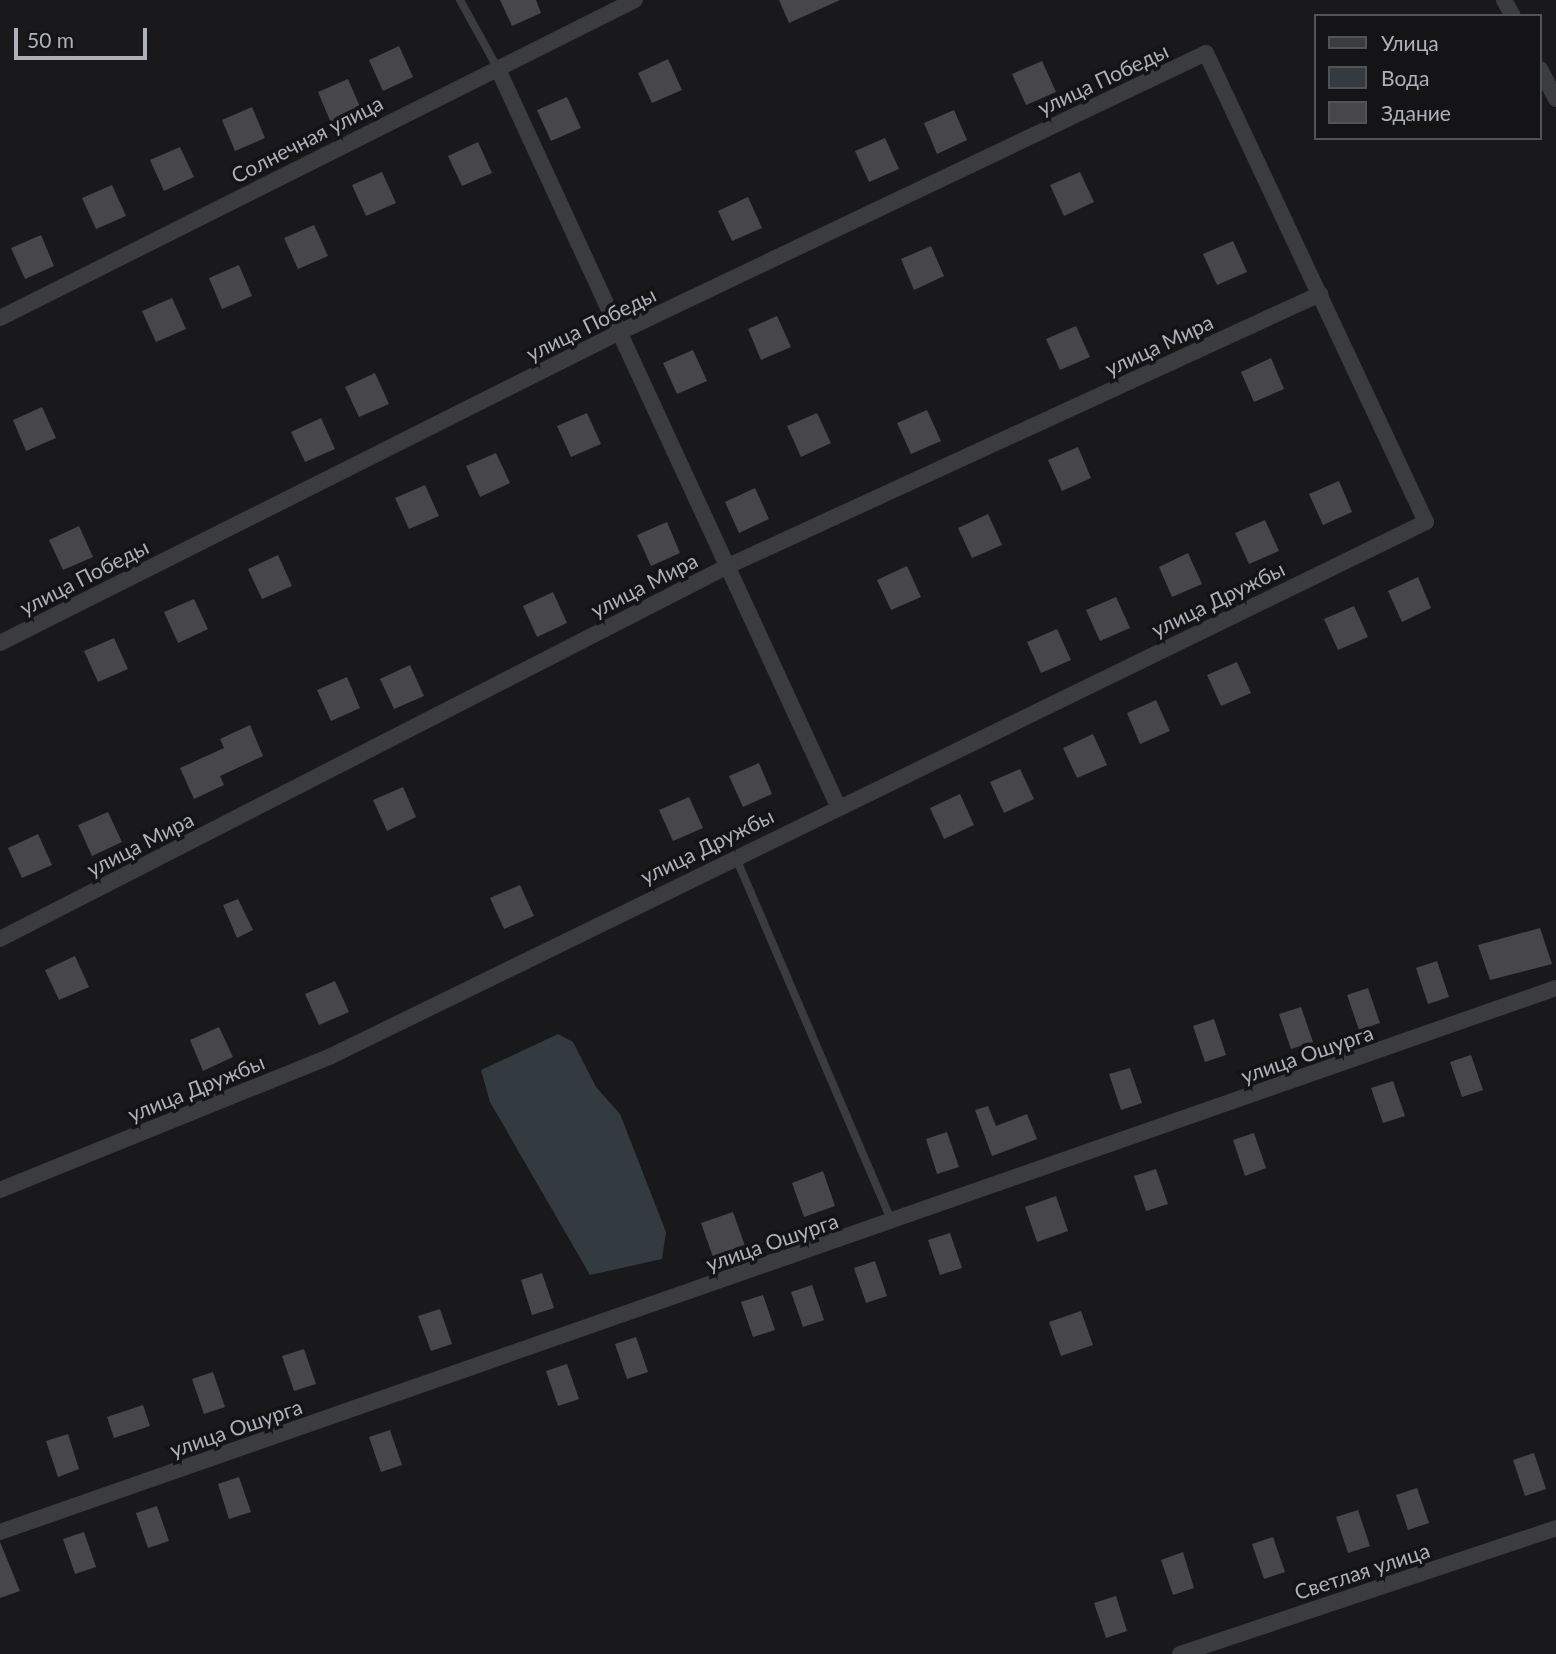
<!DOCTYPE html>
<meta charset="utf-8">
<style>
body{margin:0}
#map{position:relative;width:1556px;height:1654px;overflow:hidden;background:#19191b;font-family:Lato,sans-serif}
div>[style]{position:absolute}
.water>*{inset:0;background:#333a40}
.building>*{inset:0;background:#47474b}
.service>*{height:8px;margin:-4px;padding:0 4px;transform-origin:4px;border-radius:4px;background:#3b3c40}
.minor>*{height:16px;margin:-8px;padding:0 8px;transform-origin:8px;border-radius:8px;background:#3b3c40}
span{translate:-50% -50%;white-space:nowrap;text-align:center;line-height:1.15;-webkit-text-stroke:7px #141416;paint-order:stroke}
.street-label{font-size:21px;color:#aeb1b9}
.legend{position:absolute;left:1314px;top:14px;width:228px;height:126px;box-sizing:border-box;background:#141416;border:2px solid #525357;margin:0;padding:9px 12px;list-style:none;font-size:21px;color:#aeb1b9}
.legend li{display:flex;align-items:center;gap:14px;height:35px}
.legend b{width:35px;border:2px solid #525357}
.scale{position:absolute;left:14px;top:28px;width:133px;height:32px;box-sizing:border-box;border:4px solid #aeb1b9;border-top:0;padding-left:9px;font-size:21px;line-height:24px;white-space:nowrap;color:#aeb1b9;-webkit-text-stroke:5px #141416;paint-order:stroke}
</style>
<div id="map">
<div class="water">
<i style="clip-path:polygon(558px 1034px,573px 1042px,596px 1087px,620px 1114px,666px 1232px,662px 1259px,590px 1275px,490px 1102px,481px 1070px)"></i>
</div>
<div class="building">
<i style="clip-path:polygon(500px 0,536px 0,541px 13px,512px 26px)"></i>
<i style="clip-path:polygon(779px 0,840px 0,789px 23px)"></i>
<i style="clip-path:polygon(399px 46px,413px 77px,383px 91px,369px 60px)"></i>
<i style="clip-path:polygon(668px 59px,682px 90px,652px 103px,638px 73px)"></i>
<i style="clip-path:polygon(1042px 61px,1056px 92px,1026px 105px,1012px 74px)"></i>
<i style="clip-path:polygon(348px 79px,361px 109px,331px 123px,318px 92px)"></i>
<i style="clip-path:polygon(567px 97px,581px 128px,551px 141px,537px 110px)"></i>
<i style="clip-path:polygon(252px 107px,265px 138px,235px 151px,222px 120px)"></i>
<i style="clip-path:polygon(954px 110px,967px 140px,937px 154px,924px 123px)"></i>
<i style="clip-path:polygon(885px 138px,899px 169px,869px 182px,855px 151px)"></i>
<i style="clip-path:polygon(478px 142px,492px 173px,462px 186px,448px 156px)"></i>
<i style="clip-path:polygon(180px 147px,194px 177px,164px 191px,150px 160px)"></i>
<i style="clip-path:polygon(382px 172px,396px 203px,366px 216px,352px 185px)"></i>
<i style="clip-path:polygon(1080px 172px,1094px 202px,1064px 216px,1050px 185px)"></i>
<i style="clip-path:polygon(112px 185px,126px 216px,96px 229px,82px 198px)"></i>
<i style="clip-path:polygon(748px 197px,762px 228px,732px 241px,718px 211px)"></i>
<i style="clip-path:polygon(314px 225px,328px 256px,298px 269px,284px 238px)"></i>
<i style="clip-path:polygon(41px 235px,54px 266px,25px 279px,11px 248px)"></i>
<i style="clip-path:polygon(1233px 241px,1247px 272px,1217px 285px,1203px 254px)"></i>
<i style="clip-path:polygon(931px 246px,944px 276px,914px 290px,901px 259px)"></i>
<i style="clip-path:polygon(239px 265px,252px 296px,222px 309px,209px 278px)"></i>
<i style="clip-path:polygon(172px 298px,186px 329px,156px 342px,142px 311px)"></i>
<i style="clip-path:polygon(777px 316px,791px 347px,761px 360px,748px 329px)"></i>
<i style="clip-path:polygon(1076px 326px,1090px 357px,1060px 370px,1046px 339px)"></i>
<i style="clip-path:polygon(693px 350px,707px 381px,677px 394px,663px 363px)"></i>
<i style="clip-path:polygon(1271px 358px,1284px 389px,1254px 402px,1241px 372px)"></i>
<i style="clip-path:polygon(375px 373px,389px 404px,359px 417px,345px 387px)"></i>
<i style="clip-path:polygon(42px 407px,56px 438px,26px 451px,13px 420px)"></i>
<i style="clip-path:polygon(927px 410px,941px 441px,911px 454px,897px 423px)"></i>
<i style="clip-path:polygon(587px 413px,601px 444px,571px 457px,557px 426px)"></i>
<i style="clip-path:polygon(817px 413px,831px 443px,801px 457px,787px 426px)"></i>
<i style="clip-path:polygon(321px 418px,335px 449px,305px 462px,291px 432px)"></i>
<i style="clip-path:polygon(1078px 447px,1091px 478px,1062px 491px,1048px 460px)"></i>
<i style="clip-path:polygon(496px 453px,510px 483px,480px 497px,466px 466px)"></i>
<i style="clip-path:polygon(1339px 481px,1352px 512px,1323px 525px,1309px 494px)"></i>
<i style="clip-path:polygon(425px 485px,439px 516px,409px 529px,395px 498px)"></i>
<i style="clip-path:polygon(755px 488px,769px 519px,739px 533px,725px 502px)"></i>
<i style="clip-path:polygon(988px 514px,1002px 545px,972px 558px,958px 528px)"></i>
<i style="clip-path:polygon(1265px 520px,1279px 551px,1249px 564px,1235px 533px)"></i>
<i style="clip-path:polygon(667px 522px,680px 553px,651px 566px,637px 535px)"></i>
<i style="clip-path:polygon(79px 526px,93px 557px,63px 570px,49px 540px)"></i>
<i style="clip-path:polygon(1188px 553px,1202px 584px,1172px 597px,1159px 567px)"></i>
<i style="clip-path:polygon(278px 555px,292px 586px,262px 599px,248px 569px)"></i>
<i style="clip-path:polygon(907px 566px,921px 597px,891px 610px,877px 580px)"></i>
<i style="clip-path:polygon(1418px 577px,1431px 608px,1402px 622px,1388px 591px)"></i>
<i style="clip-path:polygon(553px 592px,567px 623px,537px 637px,523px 606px)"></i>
<i style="clip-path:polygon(1116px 597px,1130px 628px,1100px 641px,1086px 610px)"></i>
<i style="clip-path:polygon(194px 599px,208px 629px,178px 643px,164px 612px)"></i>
<i style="clip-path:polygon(1354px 606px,1368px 637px,1338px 650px,1324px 619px)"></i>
<i style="clip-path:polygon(1057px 629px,1071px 660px,1041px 673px,1027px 642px)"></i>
<i style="clip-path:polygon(114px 638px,128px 669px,98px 682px,84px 651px)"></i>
<i style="clip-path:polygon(1237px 662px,1251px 693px,1221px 706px,1207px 675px)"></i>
<i style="clip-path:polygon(410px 665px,424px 696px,394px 709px,380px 679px)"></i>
<i style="clip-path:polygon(347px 677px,360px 708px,331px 721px,317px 690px)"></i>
<i style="clip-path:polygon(1156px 700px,1170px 731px,1140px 744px,1127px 713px)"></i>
<i style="clip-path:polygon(250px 725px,263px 756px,220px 776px,224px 785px,194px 799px,180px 768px,224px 748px,220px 739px)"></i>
<i style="clip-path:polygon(1093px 734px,1107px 765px,1077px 778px,1063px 748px)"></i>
<i style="clip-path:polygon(759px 763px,772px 794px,743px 807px,729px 776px)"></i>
<i style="clip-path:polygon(1020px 769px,1034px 799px,1004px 813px,990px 782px)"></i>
<i style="clip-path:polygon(403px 787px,416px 817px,387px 831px,373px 800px)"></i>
<i style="clip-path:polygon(960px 794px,974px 825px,944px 839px,930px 808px)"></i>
<i style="clip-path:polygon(689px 797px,703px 828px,673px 841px,659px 810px)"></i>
<i style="clip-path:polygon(108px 812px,122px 842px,92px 856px,78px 825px)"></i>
<i style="clip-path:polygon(38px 834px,52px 865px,22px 878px,8px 848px)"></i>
<i style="clip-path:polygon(520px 885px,534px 916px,504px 929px,490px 898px)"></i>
<i style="clip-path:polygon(238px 899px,253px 930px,237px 938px,223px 905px)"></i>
<i style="clip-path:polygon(1540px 928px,1552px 964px,1490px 980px,1478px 945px)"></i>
<i style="clip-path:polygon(75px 956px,89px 987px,59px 1000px,45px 970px)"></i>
<i style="clip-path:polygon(1437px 961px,1449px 997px,1428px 1004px,1416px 968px)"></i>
<i style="clip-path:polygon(335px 981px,349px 1012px,319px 1025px,305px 994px)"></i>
<i style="clip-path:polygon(1368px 988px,1380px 1023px,1359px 1030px,1347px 995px)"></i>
<i style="clip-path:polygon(1301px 1007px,1313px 1042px,1291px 1049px,1279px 1014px)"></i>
<i style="clip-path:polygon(1214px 1019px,1226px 1055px,1205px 1062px,1193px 1026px)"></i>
<i style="clip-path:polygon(219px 1027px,233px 1057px,203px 1071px,190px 1040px)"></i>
<i style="clip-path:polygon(1471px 1055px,1483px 1090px,1462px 1097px,1450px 1062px)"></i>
<i style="clip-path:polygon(1130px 1068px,1142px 1103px,1121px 1110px,1109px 1074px)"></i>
<i style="clip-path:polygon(1393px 1081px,1405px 1116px,1383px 1123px,1371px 1088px)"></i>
<i style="clip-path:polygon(988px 1106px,996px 1126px,1027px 1114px,1037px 1139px,992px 1156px,975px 1110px)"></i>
<i style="clip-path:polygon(947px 1132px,959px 1167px,937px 1174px,926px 1139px)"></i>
<i style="clip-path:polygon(1254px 1133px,1266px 1168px,1245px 1176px,1233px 1140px)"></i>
<i style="clip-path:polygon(1156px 1169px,1168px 1204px,1146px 1211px,1134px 1176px)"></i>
<i style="clip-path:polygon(823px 1171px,835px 1206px,804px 1217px,792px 1183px)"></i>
<i style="clip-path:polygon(1056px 1196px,1068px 1231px,1037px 1242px,1025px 1207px)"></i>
<i style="clip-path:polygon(733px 1212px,745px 1246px,713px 1257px,701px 1223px)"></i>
<i style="clip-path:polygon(950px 1233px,962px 1268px,940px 1275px,928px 1240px)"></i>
<i style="clip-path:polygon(875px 1261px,887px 1296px,866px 1303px,854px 1268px)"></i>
<i style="clip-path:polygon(542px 1273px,554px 1308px,532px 1315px,521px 1280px)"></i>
<i style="clip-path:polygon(812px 1285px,824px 1320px,803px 1327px,791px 1292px)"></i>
<i style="clip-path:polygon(763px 1295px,775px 1330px,753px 1337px,741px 1302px)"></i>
<i style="clip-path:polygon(440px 1309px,452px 1344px,431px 1351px,418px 1316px)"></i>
<i style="clip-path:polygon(1081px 1311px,1093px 1345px,1061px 1356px,1049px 1322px)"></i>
<i style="clip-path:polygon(636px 1337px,648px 1372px,627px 1379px,615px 1344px)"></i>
<i style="clip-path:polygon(304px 1349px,316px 1384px,294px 1391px,282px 1356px)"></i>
<i style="clip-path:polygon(567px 1364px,579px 1399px,558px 1406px,546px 1371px)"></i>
<i style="clip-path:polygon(213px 1372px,225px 1407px,204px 1414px,192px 1379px)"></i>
<i style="clip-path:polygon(143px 1405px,150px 1426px,114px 1438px,107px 1417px)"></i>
<i style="clip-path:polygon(390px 1430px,402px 1465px,381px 1472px,369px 1437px)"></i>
<i style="clip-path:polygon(68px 1434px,79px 1469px,58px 1477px,46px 1441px)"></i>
<i style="clip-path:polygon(1534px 1453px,1546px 1489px,1525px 1496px,1513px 1460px)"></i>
<i style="clip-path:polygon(239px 1477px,251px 1512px,229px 1519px,218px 1484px)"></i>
<i style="clip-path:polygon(1417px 1488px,1429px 1523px,1408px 1530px,1396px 1495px)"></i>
<i style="clip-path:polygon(157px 1506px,169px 1541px,148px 1548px,136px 1513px)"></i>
<i style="clip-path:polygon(1358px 1510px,1370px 1546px,1348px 1553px,1336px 1517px)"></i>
<i style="clip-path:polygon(84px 1532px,96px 1567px,75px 1574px,63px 1539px)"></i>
<i style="clip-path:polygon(1273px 1537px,1285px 1572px,1264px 1579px,1252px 1544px)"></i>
<i style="clip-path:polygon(0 1542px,20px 1591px,0 1598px)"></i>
<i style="clip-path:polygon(1183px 1552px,1194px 1588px,1173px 1595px,1161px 1560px)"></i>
<i style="clip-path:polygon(1116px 1596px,1127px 1631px,1106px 1638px,1094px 1603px)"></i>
</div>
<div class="service">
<i style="left:460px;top:0;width:77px;rotate:61.1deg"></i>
<i style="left:736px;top:858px;width:396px;rotate:66.8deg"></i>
</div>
<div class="minor">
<i style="left:1504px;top:0;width:18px;rotate:61deg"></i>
<i style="left:497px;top:67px;width:814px;rotate:65.23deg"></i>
<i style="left:1540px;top:69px;width:34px;rotate:62deg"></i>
<i style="left:0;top:318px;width:710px;rotate:-26.6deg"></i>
<i style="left:0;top:643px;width:691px;rotate:-26.64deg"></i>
<i style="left:618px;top:333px;width:651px;rotate:-25.46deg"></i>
<i style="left:1206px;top:53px;width:518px;rotate:64.87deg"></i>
<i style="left:1426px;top:522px;width:1221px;rotate:154deg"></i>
<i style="left:329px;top:1057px;width:355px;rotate:158deg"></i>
<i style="left:0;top:939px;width:816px;rotate:-27.13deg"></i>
<i style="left:726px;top:567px;width:654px;rotate:-24.68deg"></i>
<i style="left:0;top:1532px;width:1648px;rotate:-19.27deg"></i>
<i style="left:1180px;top:1654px;width:397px;rotate:-18.5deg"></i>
</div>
<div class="street-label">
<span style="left:1103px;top:79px;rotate:-25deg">улица Победы</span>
<span style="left:307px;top:139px;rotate:-27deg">Солнечная улица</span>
<span style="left:591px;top:324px;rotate:-26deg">улица Победы</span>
<span style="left:1159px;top:345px;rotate:-25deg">улица Мира</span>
<span style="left:84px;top:577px;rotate:-27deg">улица Победы</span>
<span style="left:644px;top:585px;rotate:-27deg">улица Мира</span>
<span style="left:1218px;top:599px;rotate:-26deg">улица Дружбы</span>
<span style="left:140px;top:844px;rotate:-27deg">улица Мира</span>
<span style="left:707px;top:846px;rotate:-26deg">улица Дружбы</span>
<span style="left:1307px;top:1054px;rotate:-19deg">улица Ошурга</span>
<span style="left:196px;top:1088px;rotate:-22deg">улица Дружбы</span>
<span style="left:772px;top:1242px;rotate:-19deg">улица Ошурга</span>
<span style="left:236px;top:1428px;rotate:-19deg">улица Ошурга</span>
<span style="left:1362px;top:1571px;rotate:-18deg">Светлая улица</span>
</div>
<ul class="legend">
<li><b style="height:9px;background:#3b3c40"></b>Улица</li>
<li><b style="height:19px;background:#333a40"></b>Вода</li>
<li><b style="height:19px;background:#47474b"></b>Здание</li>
</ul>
<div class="scale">50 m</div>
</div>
